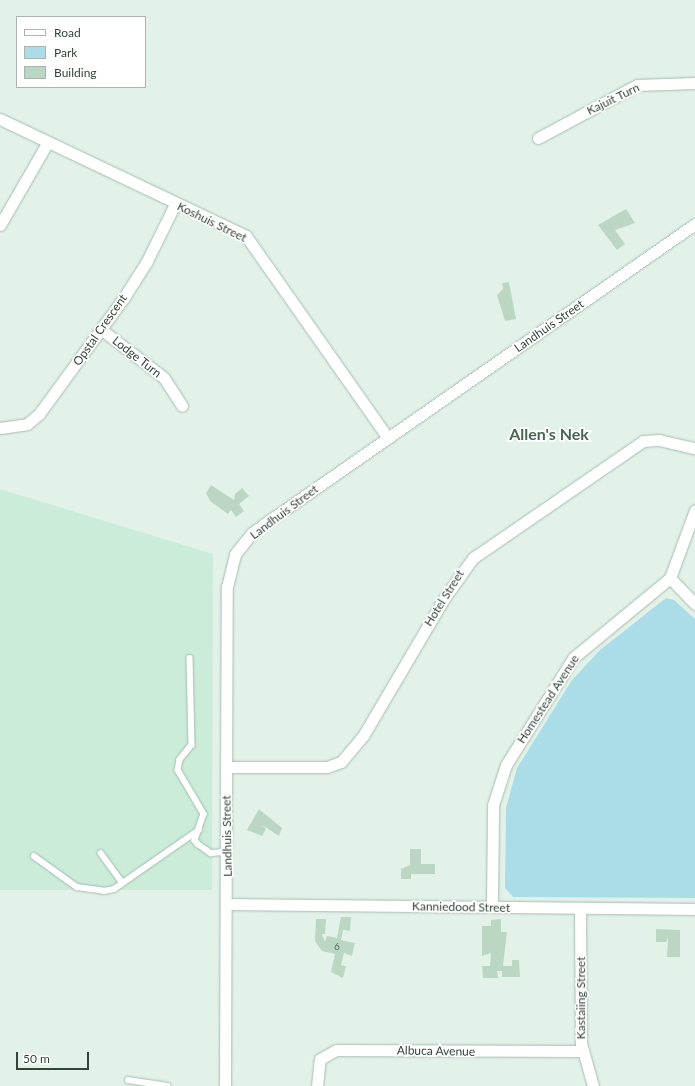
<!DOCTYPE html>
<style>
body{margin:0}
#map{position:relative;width:695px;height:1086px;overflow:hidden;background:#e3f2e9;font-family:Lato,sans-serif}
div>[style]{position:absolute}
.education>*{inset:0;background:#ccecda}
.green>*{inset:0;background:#aadde8}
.building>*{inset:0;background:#bbd7c4}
.roads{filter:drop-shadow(0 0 1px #a5bdaf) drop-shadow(0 0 1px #a5bdaf)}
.service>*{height:5.5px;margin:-2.75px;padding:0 2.75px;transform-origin:2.75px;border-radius:2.75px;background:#fff}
.minor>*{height:11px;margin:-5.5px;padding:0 5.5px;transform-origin:5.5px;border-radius:5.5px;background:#fff}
span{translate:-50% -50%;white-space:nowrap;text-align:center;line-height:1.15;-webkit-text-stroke:3.5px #fff;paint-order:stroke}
.number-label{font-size:10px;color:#55695c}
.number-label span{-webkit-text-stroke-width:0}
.street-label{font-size:12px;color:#334439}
.district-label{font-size:16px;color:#4a6753;font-weight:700}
.legend{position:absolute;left:16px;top:16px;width:130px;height:72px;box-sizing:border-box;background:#fff;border:1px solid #adb4b0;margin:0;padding:5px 7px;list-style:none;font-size:12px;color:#334439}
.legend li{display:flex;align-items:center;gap:8px;height:20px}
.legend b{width:20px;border:1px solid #adb4b0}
.scale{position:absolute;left:16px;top:1052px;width:73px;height:18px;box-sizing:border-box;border:2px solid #334439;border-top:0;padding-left:5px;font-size:12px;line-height:14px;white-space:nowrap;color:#334439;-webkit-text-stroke:3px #fff;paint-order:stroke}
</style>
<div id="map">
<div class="education">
<i style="clip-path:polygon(0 489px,213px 554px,212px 890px,0 890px)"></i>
</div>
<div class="green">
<i style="clip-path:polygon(666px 598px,674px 600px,695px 619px,695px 898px,513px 897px,505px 888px,506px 808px,517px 768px,572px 680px,600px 650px)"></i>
</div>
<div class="building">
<i style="clip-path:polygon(626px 209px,635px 223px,615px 230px,625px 244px,617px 250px,598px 225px)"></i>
<i style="clip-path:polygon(509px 282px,516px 319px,505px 321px,497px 295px,503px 289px,502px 283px)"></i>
<i style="clip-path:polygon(211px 485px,234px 500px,235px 494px,242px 488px,249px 496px,239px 504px,244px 511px,236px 517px,231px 510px,228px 514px,210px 501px,206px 493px)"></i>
<i style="clip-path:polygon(259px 809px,282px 828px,279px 836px,262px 825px,266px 829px,262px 836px,247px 830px)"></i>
<i style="clip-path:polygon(410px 849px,421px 849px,421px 864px,435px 864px,435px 874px,411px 874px,411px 879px,401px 879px,401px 869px,410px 865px)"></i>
<i style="clip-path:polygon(341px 917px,351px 917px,350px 931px,343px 930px,341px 940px,355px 943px,352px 956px,344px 953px,341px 965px,346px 966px,343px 978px,331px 972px,335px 954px,322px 951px,315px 941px,316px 919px,326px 919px,325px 934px,322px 934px,325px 942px,327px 936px,337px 938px)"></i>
<i style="clip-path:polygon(501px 919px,501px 932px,507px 932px,503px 966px,512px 966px,512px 960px,519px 960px,520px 977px,502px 977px,502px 971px,497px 971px,498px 978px,483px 978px,482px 966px,490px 966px,491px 953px,482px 956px,482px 926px,491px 926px,491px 920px)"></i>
<i style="clip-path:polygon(656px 929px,680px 930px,680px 957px,667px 957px,668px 938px,666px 942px,656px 942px)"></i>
</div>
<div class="roads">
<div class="service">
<i style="left:190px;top:658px;width:87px;rotate:88.7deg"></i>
<i style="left:192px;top:745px;width:19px;rotate:129deg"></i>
<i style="left:180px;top:760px;width:10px;rotate:101deg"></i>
<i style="left:178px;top:770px;width:51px;rotate:59.4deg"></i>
<i style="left:204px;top:814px;width:28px;rotate:109deg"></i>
<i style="left:195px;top:840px;width:5px;rotate:53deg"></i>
<i style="left:198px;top:844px;width:16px;rotate:35deg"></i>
<i style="left:211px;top:853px;width:16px;rotate:-4deg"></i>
<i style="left:101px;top:853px;width:37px;rotate:54deg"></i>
<i style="left:34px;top:856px;width:53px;rotate:35.8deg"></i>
<i style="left:77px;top:887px;width:27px;rotate:8deg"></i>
<i style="left:104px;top:891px;width:10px;rotate:-11deg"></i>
<i style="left:114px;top:889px;width:103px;rotate:-34.8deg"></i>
<i style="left:128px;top:1080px;width:40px;rotate:8.5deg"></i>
</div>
<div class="minor">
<i style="left:0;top:119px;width:272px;rotate:25.4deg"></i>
<i style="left:246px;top:236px;width:247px;rotate:54.9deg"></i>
<i style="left:538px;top:138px;width:112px;rotate:-28.2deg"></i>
<i style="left:637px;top:85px;width:58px;rotate:-2deg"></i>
<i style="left:0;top:225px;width:96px;rotate:-60deg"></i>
<i style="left:102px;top:330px;width:78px;rotate:37.7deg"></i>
<i style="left:164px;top:378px;width:33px;rotate:57deg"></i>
<i style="left:0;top:428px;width:27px;rotate:-8deg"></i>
<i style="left:27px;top:424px;width:16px;rotate:-40deg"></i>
<i style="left:39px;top:414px;width:142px;rotate:-53.9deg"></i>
<i style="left:123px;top:299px;width:45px;rotate:-57.7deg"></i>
<i style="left:147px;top:261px;width:64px;rotate:-63.8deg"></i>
<i style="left:670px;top:578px;width:36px;rotate:46deg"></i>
<i style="left:227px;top:767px;width:100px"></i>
<i style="left:327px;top:767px;width:15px;rotate:-20deg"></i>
<i style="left:341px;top:762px;width:34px;rotate:-50deg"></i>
<i style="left:363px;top:736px;width:158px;rotate:-59.5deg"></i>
<i style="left:443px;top:600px;width:52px;rotate:-54.5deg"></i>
<i style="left:473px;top:558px;width:206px;rotate:-34.5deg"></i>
<i style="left:643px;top:441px;width:16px;rotate:-4deg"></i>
<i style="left:659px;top:440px;width:37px;rotate:13deg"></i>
<i style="left:227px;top:904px;width:468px;rotate:0.6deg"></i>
<i style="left:492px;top:907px;width:102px;rotate:-89.4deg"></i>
<i style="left:493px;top:805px;width:42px;rotate:-72deg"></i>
<i style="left:506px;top:765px;width:126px;rotate:-57.9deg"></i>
<i style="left:573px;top:658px;width:126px;rotate:-39.5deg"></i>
<i style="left:670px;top:578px;width:72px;rotate:-69.8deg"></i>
<i style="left:580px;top:908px;width:135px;rotate:89.6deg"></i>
<i style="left:581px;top:1043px;width:45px;rotate:74.4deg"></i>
<i style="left:225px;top:1086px;width:499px;rotate:-89.8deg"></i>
<i style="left:227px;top:587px;width:34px;rotate:-76deg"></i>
<i style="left:235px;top:554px;width:27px;rotate:-51deg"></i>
<i style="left:252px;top:533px;width:22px;rotate:-36deg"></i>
<i style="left:270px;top:520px;width:518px;rotate:-34.86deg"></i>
<i style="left:317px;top:1086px;width:27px;rotate:-84deg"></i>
<i style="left:320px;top:1059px;width:18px;rotate:-29deg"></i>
<i style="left:336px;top:1050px;width:246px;rotate:0.2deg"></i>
</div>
</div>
<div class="number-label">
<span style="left:337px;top:947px">6</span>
</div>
<div class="street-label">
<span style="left:613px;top:99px;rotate:-26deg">Kajuit Turn</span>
<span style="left:212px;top:222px;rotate:26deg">Koshuis Street</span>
<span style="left:549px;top:326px;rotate:-35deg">Landhuis Street</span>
<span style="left:100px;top:330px;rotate:-55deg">Opstal Crescent</span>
<span style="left:137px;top:357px;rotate:38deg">Lodge Turn</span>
<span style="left:284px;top:512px;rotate:-37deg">Landhuis Street</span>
<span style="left:444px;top:598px;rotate:-58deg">Hotel Street</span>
<span style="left:548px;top:699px;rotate:-57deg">Homestead Avenue</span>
<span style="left:227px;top:836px;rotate:-91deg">Landhuis Street</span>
<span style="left:461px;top:907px;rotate:1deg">Kanniedood Street</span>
<span style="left:581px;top:998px;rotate:-90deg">Kastaiing Street</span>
<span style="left:436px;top:1051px;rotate:1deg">Albuca Avenue</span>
</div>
<div class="district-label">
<span style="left:549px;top:434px">Allen's Nek</span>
</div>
<ul class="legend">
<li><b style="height:5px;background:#fff"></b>Road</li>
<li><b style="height:11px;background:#aadde8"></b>Park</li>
<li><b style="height:11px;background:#bbd7c4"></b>Building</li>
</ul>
<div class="scale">50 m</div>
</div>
